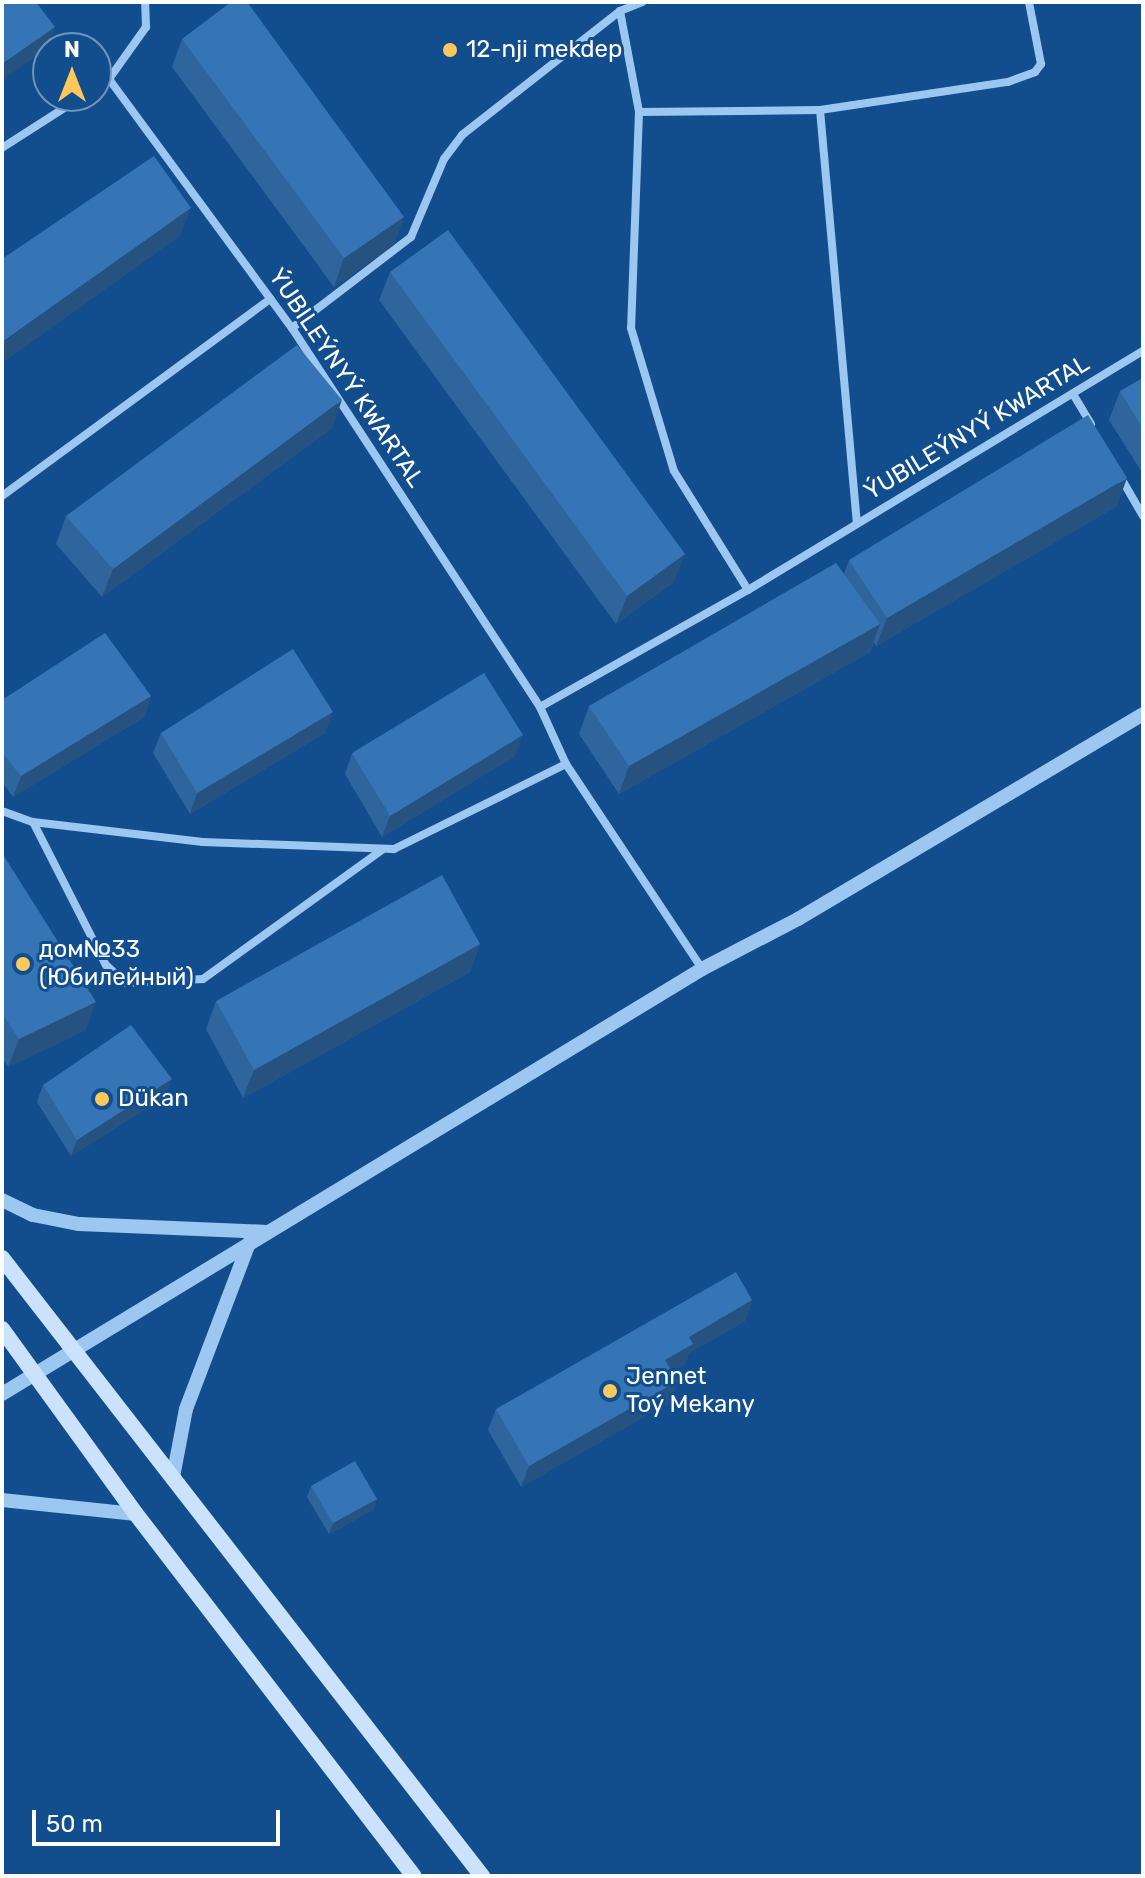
<!DOCTYPE html>
<meta charset="utf-8">
<style>
body{margin:0}
#map{position:relative;width:1145px;height:1878px;overflow:hidden;background:#124e8e;font-family:Rubik,sans-serif}
div>[style]{position:absolute}
.minor>*{height:8px;margin:-4px;padding:0 4px;transform-origin:4px;border-radius:4px;background:#9bc7f1}
.tertiary>*{height:14px;margin:-7px;padding:0 7px;transform-origin:7px;border-radius:7px;background:#9bc7f1}
.secondary>*{height:16px;margin:-8px;padding:0 8px;transform-origin:8px;border-radius:8px;background:#cae2fc}
.wall>*{inset:0;background:#2e659c}
.shaded-wall>*{inset:0;background:#26527f}
.building>*{inset:0;background:#3675b5}
.dots>*{width:22px;height:22px;translate:-50% -50%;box-sizing:border-box;border:4px solid #124e8e;border-radius:50%}
span{translate:-50% -50%;white-space:nowrap;text-align:center;line-height:1.15;-webkit-text-stroke:6px #124e8e;paint-order:stroke}
.poi-label{font-size:24px;color:#fff}
.left{translate:0 -50%;text-align:left}
.street-label{font-size:24px;color:#fff}
.frame{position:absolute;inset:0;border:4px solid #fff;pointer-events:none}
.north{position:absolute;left:32px;top:32px;width:80px;height:80px;box-sizing:border-box;background:#124e8e;border:2px solid #7195bb;border-radius:50%;rotate:0deg;font-size:22px;font-weight:700;line-height:32px;text-align:center;color:#fff}
.north::after{content:'';display:block;margin:auto;width:28px;height:36px;background:#ffc85c;clip-path:polygon(50% 0,100% 100%,50% 72%,0 100%)}
.scale{position:absolute;left:32px;top:1810px;width:248px;height:36px;box-sizing:border-box;border:4px solid #fff;border-top:0;padding-left:10px;font-size:24px;line-height:28px;white-space:nowrap;color:#fff;-webkit-text-stroke:6px #124e8e;paint-order:stroke}
</style>
<div id="map">
<div class="minor">
<i style="left:620px;top:11px;width:24px;rotate:-22deg"></i>
<i style="left:109px;top:79px;width:309px;rotate:53.7deg"></i>
<i style="left:292px;top:328px;width:453px;rotate:56.8deg"></i>
<i style="left:540px;top:707px;width:63px;rotate:65.5deg"></i>
<i style="left:566px;top:764px;width:246px;rotate:56.4deg"></i>
<i style="left:96px;top:87px;width:15px;rotate:-32deg"></i>
<i style="left:109px;top:79px;width:64px;rotate:-54.6deg"></i>
<i style="left:146px;top:27px;width:25px;rotate:-92deg"></i>
<i style="left:820px;top:110px;width:415px;rotate:84.9deg"></i>
<i style="left:639px;top:112px;width:181px;rotate:-0.6deg"></i>
<i style="left:820px;top:110px;width:190px;rotate:-8.5deg"></i>
<i style="left:1008px;top:82px;width:29px;rotate:-20deg"></i>
<i style="left:1035px;top:72px;width:10px;rotate:-53deg"></i>
<i style="left:1041px;top:64px;width:63px;rotate:-101deg"></i>
<i style="left:2px;top:148px;width:96px;rotate:-32.7deg"></i>
<i style="left:292px;top:328px;width:150px;rotate:-37.4deg"></i>
<i style="left:411px;top:237px;width:85px;rotate:-67.1deg"></i>
<i style="left:444px;top:159px;width:30px;rotate:-53deg"></i>
<i style="left:462px;top:135px;width:201px;rotate:-38.1deg"></i>
<i style="left:620px;top:11px;width:103px;rotate:79.3deg"></i>
<i style="left:639px;top:112px;width:216px;rotate:92.1deg"></i>
<i style="left:631px;top:328px;width:149px;rotate:73.3deg"></i>
<i style="left:674px;top:471px;width:140px;rotate:58.1deg"></i>
<i style="left:1073px;top:394px;width:35px;rotate:59deg"></i>
<i style="left:1121px;top:478px;width:44px;rotate:59.9deg"></i>
<i style="left:2px;top:496px;width:333px;rotate:-36.3deg"></i>
<i style="left:540px;top:707px;width:239px;rotate:-29.4deg"></i>
<i style="left:748px;top:590px;width:462px;rotate:-31.2deg"></i>
<i style="left:2px;top:811px;width:33px;rotate:20deg"></i>
<i style="left:33px;top:822px;width:171px;rotate:6.7deg"></i>
<i style="left:203px;top:842px;width:191px;rotate:2.1deg"></i>
<i style="left:394px;top:849px;width:192px;rotate:-26.3deg"></i>
<i style="left:33px;top:822px;width:161px;rotate:63deg"></i>
<i style="left:106px;top:965px;width:26px;rotate:43deg"></i>
<i style="left:125px;top:983px;width:78px;rotate:-2.9deg"></i>
<i style="left:203px;top:979px;width:221px;rotate:-35.8deg"></i>
</div>
<div class="tertiary">
<i style="left:2px;top:1200px;width:34px;rotate:26deg"></i>
<i style="left:33px;top:1215px;width:47px;rotate:11.1deg"></i>
<i style="left:79px;top:1224px;width:188px;rotate:2.4deg"></i>
<i style="left:2px;top:1394px;width:819px;rotate:-31.26deg"></i>
<i style="left:702px;top:969px;width:108px;rotate:-27.5deg"></i>
<i style="left:798px;top:919px;width:401px;rotate:-30.7deg"></i>
<i style="left:173px;top:1477px;width:69px;rotate:-79.2deg"></i>
<i style="left:186px;top:1409px;width:178px;rotate:-69.2deg"></i>
<i style="left:2px;top:1500px;width:135px;rotate:6deg"></i>
</div>
<div class="secondary">
<i style="left:2px;top:1258px;width:783px;rotate:52.16deg"></i>
<i style="left:2px;top:1329px;width:228px;rotate:54.1deg"></i>
<i style="left:136px;top:1514px;width:456px;rotate:52.5deg"></i>
</div>
<div class="wall">
<i style="clip-path:polygon(182px 39px,394px 245px,334px 287px,172px 67px)"></i>
<i style="clip-path:polygon(390px 272px,674px 582px,616px 624px,379px 300px)"></i>
<i style="clip-path:polygon(1143px 378px,1143px 474px,1109px 420px,1120px 391px)"></i>
<i style="clip-path:polygon(332px 428px,102px 597px,56px 544px,66px 516px)"></i>
<i style="clip-path:polygon(1117px 506px,876px 646px,874px 642px,870px 652px,619px 794px,579px 734px,589px 706px,844px 574px,849px 560px)"></i>
<i style="clip-path:polygon(151px 696px,144px 717px,13px 797px,2px 782px,2px 700px)"></i>
<i style="clip-path:polygon(161px 733px,325px 733px,190px 814px,153px 753px)"></i>
<i style="clip-path:polygon(352px 753px,515px 756px,382px 837px,345px 774px)"></i>
<i style="clip-path:polygon(2px 853px,86px 1030px,8px 1067px,2px 1057px)"></i>
<i style="clip-path:polygon(480px 944px,470px 972px,243px 1098px,206px 1029px,216px 1001px)"></i>
<i style="clip-path:polygon(43px 1085px,166px 1096px,71px 1156px,37px 1102px)"></i>
<i style="clip-path:polygon(752px 1300px,745px 1321px,689px 1353px,685px 1364px,672px 1372px,678px 1381px,670px 1402px,521px 1487px,488px 1430px,496px 1409px)"></i>
<i style="clip-path:polygon(311px 1486px,377px 1499px,373px 1510px,329px 1534px,307px 1497px)"></i>
</div>
<div class="shaded-wall">
<i style="clip-path:polygon(55px 27px,48px 48px,2px 80px,2px 64px)"></i>
<i style="clip-path:polygon(191px 208px,180px 236px,2px 363px,2px 342px)"></i>
<i style="clip-path:polygon(404px 217px,394px 245px,334px 287px,344px 258px)"></i>
<i style="clip-path:polygon(342px 400px,332px 428px,102px 597px,113px 569px)"></i>
<i style="clip-path:polygon(1127px 478px,1117px 506px,876px 646px,887px 618px)"></i>
<i style="clip-path:polygon(685px 554px,674px 582px,616px 624px,627px 596px)"></i>
<i style="clip-path:polygon(880px 624px,870px 652px,619px 794px,629px 766px)"></i>
<i style="clip-path:polygon(151px 696px,144px 717px,13px 797px,21px 776px)"></i>
<i style="clip-path:polygon(333px 712px,325px 733px,190px 814px,197px 793px)"></i>
<i style="clip-path:polygon(523px 735px,515px 756px,382px 837px,390px 816px)"></i>
<i style="clip-path:polygon(480px 944px,470px 972px,243px 1098px,254px 1070px)"></i>
<i style="clip-path:polygon(96px 1002px,86px 1030px,8px 1067px,19px 1039px)"></i>
<i style="clip-path:polygon(172px 1079px,166px 1096px,71px 1156px,77px 1140px)"></i>
<i style="clip-path:polygon(752px 1300px,745px 1321px,689px 1353px,685px 1364px,658px 1380px,665px 1360px,689px 1337px)"></i>
<i style="clip-path:polygon(678px 1381px,670px 1402px,521px 1487px,529px 1466px)"></i>
<i style="clip-path:polygon(377px 1499px,373px 1510px,329px 1534px,333px 1523px)"></i>
</div>
<div class="building">
<i style="clip-path:polygon(2px 2px,36px 2px,55px 27px,2px 64px)"></i>
<i style="clip-path:polygon(231px 2px,247px 2px,404px 217px,344px 258px,182px 39px)"></i>
<i style="clip-path:polygon(154px 156px,191px 208px,2px 342px,2px 259px)"></i>
<i style="clip-path:polygon(448px 230px,685px 554px,627px 596px,390px 272px)"></i>
<i style="clip-path:polygon(297px 345px,342px 400px,113px 569px,66px 516px)"></i>
<i style="clip-path:polygon(1143px 378px,1143px 429px,1120px 391px)"></i>
<i style="clip-path:polygon(1088px 415px,1127px 478px,887px 618px,849px 560px)"></i>
<i style="clip-path:polygon(836px 563px,880px 624px,629px 766px,589px 706px)"></i>
<i style="clip-path:polygon(105px 633px,151px 696px,21px 776px,2px 752px,2px 700px)"></i>
<i style="clip-path:polygon(293px 649px,333px 712px,197px 793px,161px 733px)"></i>
<i style="clip-path:polygon(484px 673px,523px 735px,390px 816px,352px 753px)"></i>
<i style="clip-path:polygon(2px 853px,96px 1002px,19px 1039px,2px 1013px)"></i>
<i style="clip-path:polygon(442px 875px,480px 944px,254px 1070px,216px 1001px)"></i>
<i style="clip-path:polygon(131px 1025px,172px 1079px,77px 1140px,43px 1085px)"></i>
<i style="clip-path:polygon(736px 1272px,752px 1300px,689px 1337px,693px 1344px,665px 1360px,678px 1381px,529px 1466px,496px 1409px)"></i>
<i style="clip-path:polygon(355px 1461px,377px 1499px,333px 1523px,311px 1486px)"></i>
</div>
<div class="dots">
<i style="left:450px;top:50px;background:#ffc85c"></i>
<i style="left:23px;top:964px;background:#ffc85c"></i>
<i style="left:102px;top:1099px;background:#ffc85c"></i>
<i style="left:610px;top:1391px;background:#ffc85c"></i>
</div>
<div class="poi-label">
<span class="left" style="left:466px;top:50px">12-nji mekdep</span>
<span class="left" style="left:39px;top:964px">дом№33<br>(Юбилейный)</span>
<span class="left" style="left:118px;top:1099px">Dükan</span>
<span class="left" style="left:626px;top:1391px">Jennet<br>Toý Mekany</span>
</div>
<div class="street-label">
<span style="left:346px;top:378px;rotate:56deg">ÝUBILEÝNYÝ KWARTAL</span>
<span style="left:977px;top:428px;rotate:-31deg">ÝUBILEÝNYÝ KWARTAL</span>
</div>
<div class="frame"></div>
<div class="north">N</div>
<div class="scale">50 m</div>
</div>
